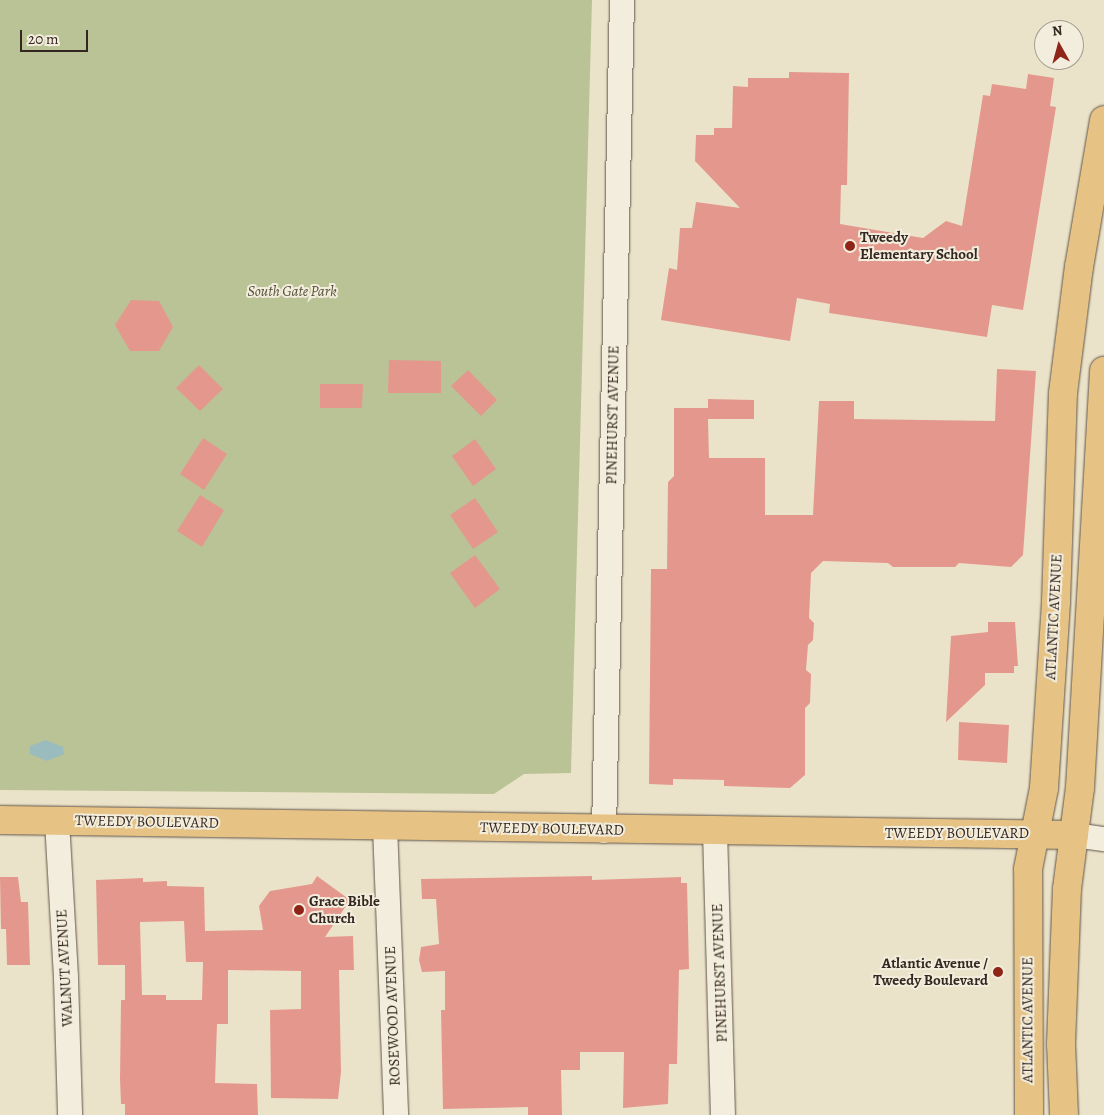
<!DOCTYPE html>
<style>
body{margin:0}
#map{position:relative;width:1104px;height:1115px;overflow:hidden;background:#ebe3c9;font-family:Alegreya,serif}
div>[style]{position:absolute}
.green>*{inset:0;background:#bac395}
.water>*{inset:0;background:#9bbcbf}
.building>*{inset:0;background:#e4988d}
.roads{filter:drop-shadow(0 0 1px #62554a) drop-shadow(0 0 1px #62554a)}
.minor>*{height:24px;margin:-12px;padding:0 12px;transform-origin:12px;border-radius:12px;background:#f2eddc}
.major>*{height:28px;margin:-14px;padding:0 14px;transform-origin:14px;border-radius:14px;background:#e6c284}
.dots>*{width:14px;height:14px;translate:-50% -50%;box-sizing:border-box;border:2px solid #f2eddc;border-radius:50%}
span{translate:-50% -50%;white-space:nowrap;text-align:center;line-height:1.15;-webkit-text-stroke:4px #f2eddc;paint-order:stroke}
.poi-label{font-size:15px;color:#342620;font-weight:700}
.left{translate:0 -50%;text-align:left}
.right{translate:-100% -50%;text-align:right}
.park-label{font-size:15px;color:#564d3d;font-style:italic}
.street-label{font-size:15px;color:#342620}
.north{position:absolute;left:1034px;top:20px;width:50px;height:50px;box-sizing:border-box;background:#f2eddc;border:1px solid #a69d91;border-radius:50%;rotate:353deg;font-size:14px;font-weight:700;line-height:20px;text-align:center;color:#342620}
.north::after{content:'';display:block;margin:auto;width:18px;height:22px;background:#8f2418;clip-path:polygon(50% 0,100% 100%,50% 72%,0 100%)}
.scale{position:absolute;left:20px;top:30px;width:68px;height:22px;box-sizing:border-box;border:2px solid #342620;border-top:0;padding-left:6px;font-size:15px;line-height:18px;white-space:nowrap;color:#342620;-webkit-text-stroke:4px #f2eddc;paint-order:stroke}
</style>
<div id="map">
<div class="green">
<i style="clip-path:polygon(0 0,592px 0,571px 773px,524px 774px,494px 794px,0 790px)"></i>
</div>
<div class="water">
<i style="clip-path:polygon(46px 740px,63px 747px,64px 754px,47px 761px,30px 754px,30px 746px)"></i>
</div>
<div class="building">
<i style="clip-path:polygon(789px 72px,849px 73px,847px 185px,841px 185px,840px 224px,923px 238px,946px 221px,962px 226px,983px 95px,990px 96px,992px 84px,1026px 89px,1028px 74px,1054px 78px,1050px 106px,1056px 107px,1023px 310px,992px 305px,987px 337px,829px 313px,830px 304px,797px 298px,790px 341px,661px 320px,669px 268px,677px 270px,680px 228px,692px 228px,696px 202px,740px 208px,695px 161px,696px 135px,714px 135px,714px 128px,732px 128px,733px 86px,748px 87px,748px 78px,789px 78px)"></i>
<i style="clip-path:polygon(131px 300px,159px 301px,173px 327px,159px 351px,130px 351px,115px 325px)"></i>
<i style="clip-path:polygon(389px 360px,441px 361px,441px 393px,388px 393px)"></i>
<i style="clip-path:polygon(199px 365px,223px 389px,200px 411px,176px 388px)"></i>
<i style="clip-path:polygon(997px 369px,1036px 371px,1023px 555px,1011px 567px,959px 563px,955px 567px,893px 567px,888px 563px,823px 561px,811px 573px,809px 618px,814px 623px,813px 640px,808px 645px,806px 670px,811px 674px,810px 703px,805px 708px,805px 775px,790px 788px,724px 786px,724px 780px,673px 779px,673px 785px,649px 784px,651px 569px,667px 569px,668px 482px,674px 476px,674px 408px,708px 408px,708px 399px,754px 400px,754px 419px,708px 419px,709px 458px,765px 458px,765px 515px,813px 515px,819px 401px,854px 401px,854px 419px,995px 421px)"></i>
<i style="clip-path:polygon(468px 370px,497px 400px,481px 416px,451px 386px)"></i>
<i style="clip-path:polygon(320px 384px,363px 384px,362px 408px,320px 408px)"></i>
<i style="clip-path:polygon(203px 438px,227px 454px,204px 490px,180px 474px)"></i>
<i style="clip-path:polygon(475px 439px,496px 469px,473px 486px,452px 456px)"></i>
<i style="clip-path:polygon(200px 495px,224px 510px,202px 547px,177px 531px)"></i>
<i style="clip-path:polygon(475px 498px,498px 532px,473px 549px,450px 515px)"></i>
<i style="clip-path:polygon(475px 555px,500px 589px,475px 608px,450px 573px)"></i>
<i style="clip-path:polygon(988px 622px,1015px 622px,1018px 666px,1014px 666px,1014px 673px,985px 673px,985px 685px,946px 722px,951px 636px,988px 632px)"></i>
<i style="clip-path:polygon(959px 722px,1009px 725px,1007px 763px,958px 760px)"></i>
<i style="clip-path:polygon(evenodd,317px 876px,350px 900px,325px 937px,353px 936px,354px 970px,339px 970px,341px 1072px,338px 1099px,271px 1098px,270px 1010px,301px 1009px,301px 971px,228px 970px,228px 1024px,217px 1024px,215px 1083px,257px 1084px,258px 1115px,125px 1115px,125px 1104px,121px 1104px,120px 1079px,121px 1000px,125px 1000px,125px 965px,98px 965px,96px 880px,143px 878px,143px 882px,167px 881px,167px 886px,204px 887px,205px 931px,263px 930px,259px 906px,270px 891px,312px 884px,317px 876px,184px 921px,186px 962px,203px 962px,202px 1000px,166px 1000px,166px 995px,142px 995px,140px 922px,184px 921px)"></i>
<i style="clip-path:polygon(592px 876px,592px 880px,681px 877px,681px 883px,687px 883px,689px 969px,679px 970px,677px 1064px,669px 1064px,668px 1104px,623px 1108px,624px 1052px,580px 1052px,580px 1070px,561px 1070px,562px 1115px,528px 1115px,528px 1107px,443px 1109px,441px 1010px,445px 1010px,445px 971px,422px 972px,419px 960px,421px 947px,439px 944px,436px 899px,422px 899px,421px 879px)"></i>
<i style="clip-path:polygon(0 877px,18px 877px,21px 902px,28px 902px,30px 965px,7px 965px,6px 929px,1px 929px)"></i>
</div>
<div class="roads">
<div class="minor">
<i style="left:57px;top:821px;width:157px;rotate:86.7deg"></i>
<i style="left:66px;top:978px;width:137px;rotate:88.3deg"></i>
<i style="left:385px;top:826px;width:289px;rotate:87.8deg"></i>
<i style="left:604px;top:831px;width:831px;rotate:-88.76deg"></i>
<i style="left:715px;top:831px;width:284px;rotate:88.4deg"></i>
<i style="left:1074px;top:835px;width:30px;rotate:8deg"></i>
</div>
<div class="major">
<i style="left:0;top:820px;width:1074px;rotate:0.8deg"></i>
<i style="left:1029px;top:1115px;width:246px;rotate:-90.2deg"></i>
<i style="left:1028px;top:869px;width:83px;rotate:-78.8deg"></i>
<i style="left:1044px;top:788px;width:186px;rotate:-86.3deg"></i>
<i style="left:1056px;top:602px;width:209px;rotate:-88.1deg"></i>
<i style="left:1063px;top:393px;width:127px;rotate:-82.8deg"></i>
<i style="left:1079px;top:267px;width:149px;rotate:-80.3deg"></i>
<i style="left:1064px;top:1115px;width:71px;rotate:-92.4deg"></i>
<i style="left:1061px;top:1044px;width:155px;rotate:-87.8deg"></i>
<i style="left:1067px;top:889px;width:102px;rotate:-82.7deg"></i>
<i style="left:1080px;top:788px;width:418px;rotate:-86.7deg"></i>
</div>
</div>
<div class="dots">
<i style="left:850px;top:246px;background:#8f2418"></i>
<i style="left:299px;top:910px;background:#8f2418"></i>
<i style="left:998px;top:972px;background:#8f2418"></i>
</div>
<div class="poi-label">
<span class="left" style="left:860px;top:246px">Tweedy<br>Elementary School</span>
<span class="left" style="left:309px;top:910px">Grace Bible<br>Church</span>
<span class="right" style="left:988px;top:972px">Atlantic Avenue /<br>Tweedy Boulevard</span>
</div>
<div class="park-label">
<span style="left:292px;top:292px">South Gate Park</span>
</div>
<div class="street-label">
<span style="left:613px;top:415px;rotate:-89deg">PINEHURST AVENUE</span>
<span style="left:1054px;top:617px;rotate:-87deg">ATLANTIC AVENUE</span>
<span style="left:147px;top:822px;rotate:1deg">TWEEDY BOULEVARD</span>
<span style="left:552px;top:829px;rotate:1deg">TWEEDY BOULEVARD</span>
<span style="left:957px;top:834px">TWEEDY BOULEVARD</span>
<span style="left:65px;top:968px;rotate:-93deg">WALNUT AVENUE</span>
<span style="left:720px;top:973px;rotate:-92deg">PINEHURST AVENUE</span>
<span style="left:393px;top:1016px;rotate:-92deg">ROSEWOOD AVENUE</span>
<span style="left:1028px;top:1020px;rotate:-90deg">ATLANTIC AVENUE</span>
</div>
<div class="north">N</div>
<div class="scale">20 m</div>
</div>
